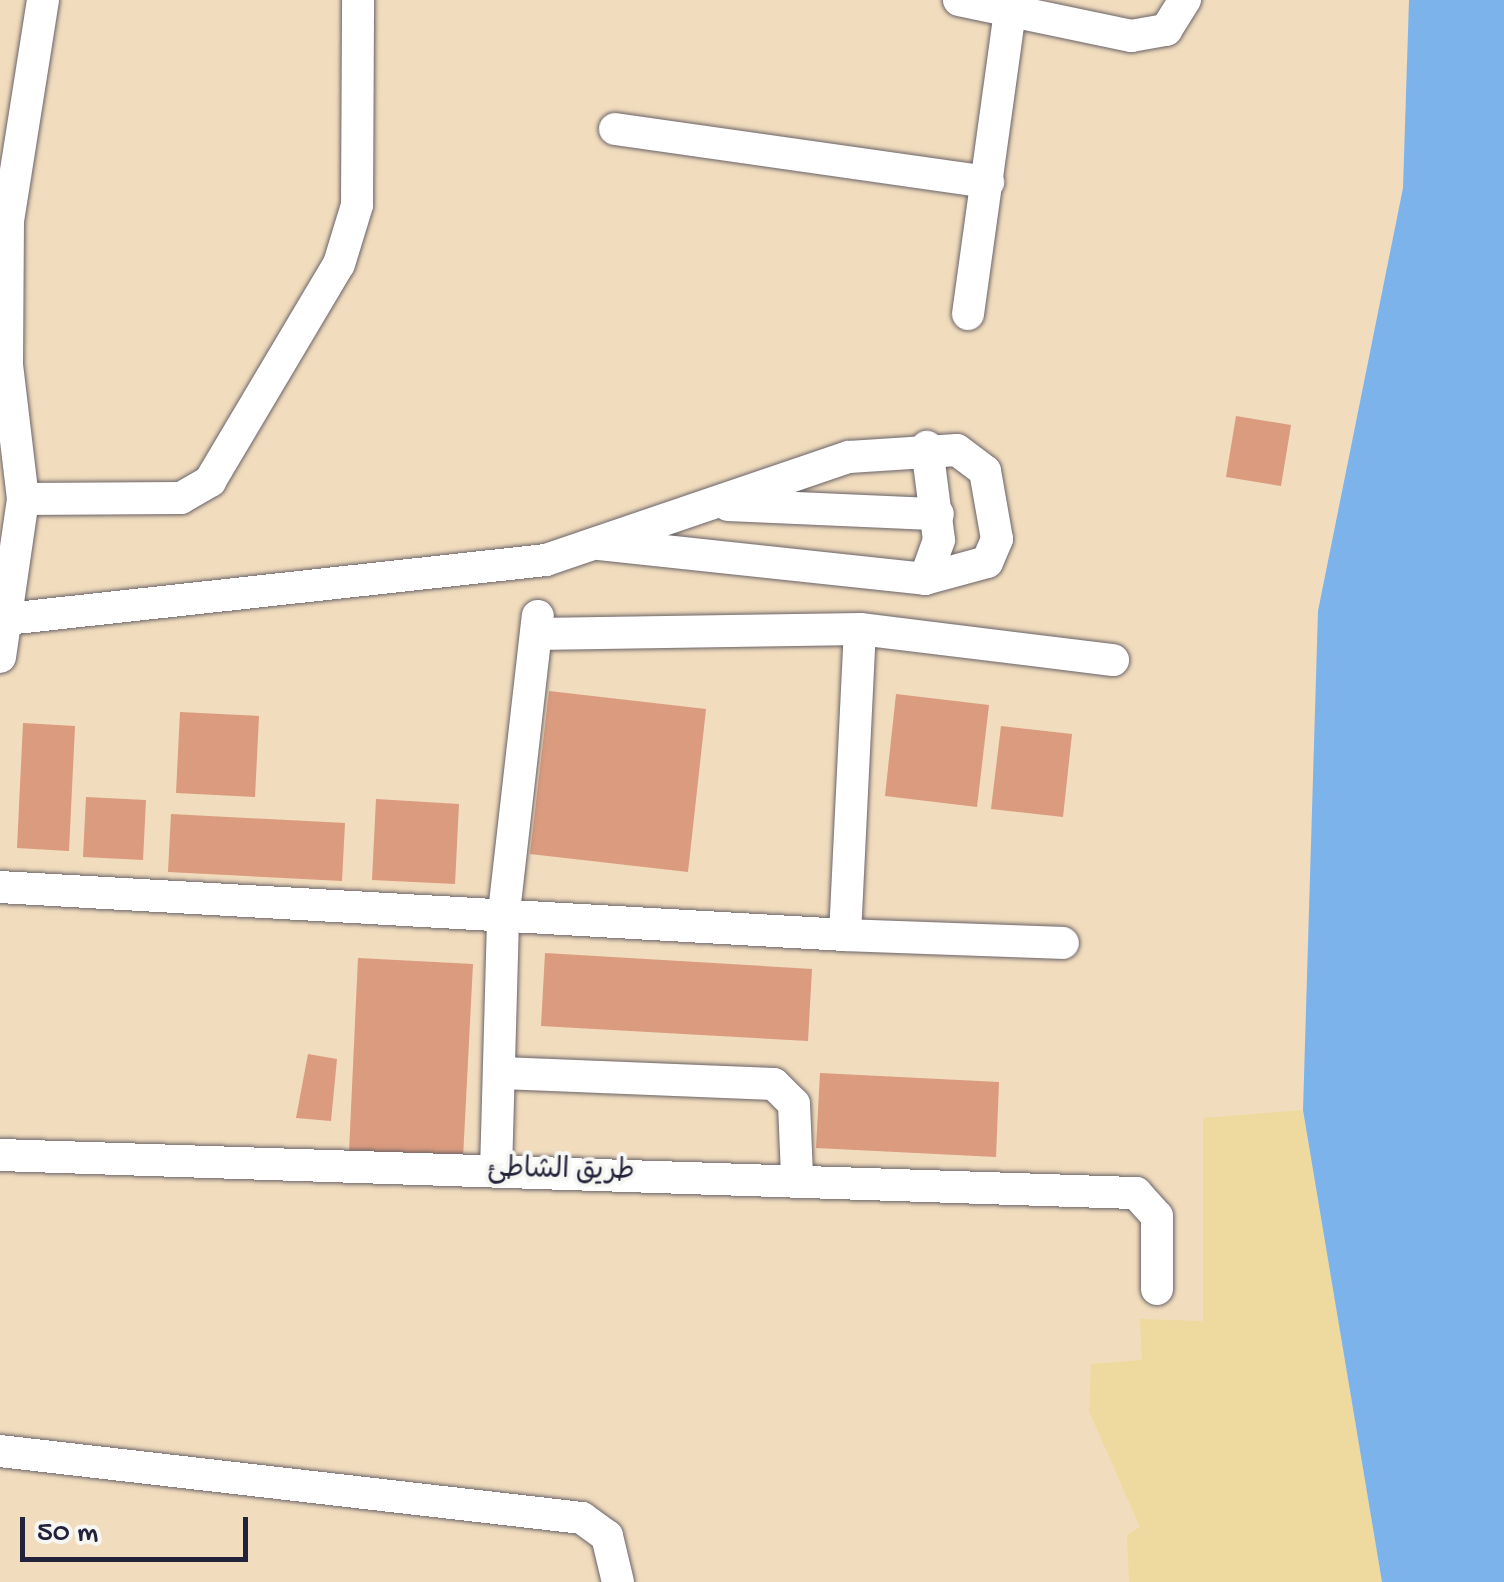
<!DOCTYPE html>
<meta charset="utf-8">
<style>
body{margin:0}
#map{position:relative;width:1504px;height:1582px;overflow:hidden;background:#f1dcbd;font-family:"Gochi Hand","Playpen Sans Arabic",sans-serif}
div>[style]{position:absolute}
.sand>*{inset:0;background:#eeda9e}
.water>*{inset:0;background:#7db3eb}
.building>*{inset:0;background:#da9b7f}
.roads{filter:drop-shadow(0 0 2px #6a6368) drop-shadow(0 0 2px #6a6368)}
.minor>*{height:32px;margin:-16px;padding:0 16px;transform-origin:16px;border-radius:16px;background:#fff}
span{translate:-50% -50%;white-space:nowrap;text-align:center;line-height:1.15;-webkit-text-stroke:8px #f6f6f2;paint-order:stroke}
.street-label{font-size:28px;color:#22223b}
.scale{position:absolute;left:20px;top:1517px;width:228px;height:45px;box-sizing:border-box;border:5px solid #22223b;border-top:0;padding-left:12px;font-size:30px;line-height:35px;white-space:nowrap;color:#22223b;-webkit-text-stroke:8px #f6f6f2;paint-order:stroke}
</style>
<div id="map">
<div class="sand">
<i style="clip-path:polygon(1303px 1110px,1382px 1582px,1129px 1582px,1127px 1535px,1140px 1527px,1089px 1411px,1091px 1364px,1142px 1360px,1140px 1319px,1203px 1321px,1203px 1118px)"></i>
</div>
<div class="water">
<i style="clip-path:polygon(1409px 0,1504px 0,1504px 1582px,1382px 1582px,1303px 1110px,1318px 611px,1403px 188px)"></i>
</div>
<div class="building">
<i style="clip-path:polygon(1236px 416px,1291px 425px,1281px 486px,1226px 477px)"></i>
<i style="clip-path:polygon(549px 691px,706px 709px,688px 872px,530px 854px)"></i>
<i style="clip-path:polygon(896px 694px,989px 705px,977px 807px,885px 796px)"></i>
<i style="clip-path:polygon(180px 712px,259px 716px,255px 797px,176px 793px)"></i>
<i style="clip-path:polygon(23px 723px,75px 726px,69px 851px,17px 848px)"></i>
<i style="clip-path:polygon(1001px 726px,1072px 734px,1063px 817px,991px 809px)"></i>
<i style="clip-path:polygon(86px 797px,146px 800px,143px 860px,83px 857px)"></i>
<i style="clip-path:polygon(376px 799px,459px 804px,455px 884px,372px 880px)"></i>
<i style="clip-path:polygon(171px 814px,345px 823px,342px 881px,168px 872px)"></i>
<i style="clip-path:polygon(545px 953px,812px 969px,808px 1041px,541px 1026px)"></i>
<i style="clip-path:polygon(358px 958px,473px 964px,463px 1158px,349px 1152px)"></i>
<i style="clip-path:polygon(308px 1054px,337px 1059px,331px 1121px,296px 1118px)"></i>
<i style="clip-path:polygon(820px 1073px,999px 1082px,996px 1157px,816px 1148px)"></i>
</div>
<div class="roads">
<div class="minor">
<i style="left:959px;top:0;width:176px;rotate:11.8deg"></i>
<i style="left:1131px;top:36px;width:36px;rotate:-10deg"></i>
<i style="left:1166px;top:30px;width:36px;rotate:-58deg"></i>
<i style="left:615px;top:129px;width:377px;rotate:8.1deg"></i>
<i style="left:968px;top:314px;width:306px;rotate:-82.1deg"></i>
<i style="left:23px;top:499px;width:158px;rotate:-0.4deg"></i>
<i style="left:181px;top:498px;width:34px;rotate:-30deg"></i>
<i style="left:210px;top:481px;width:252px;rotate:-59.3deg"></i>
<i style="left:339px;top:264px;width:62px;rotate:-73deg"></i>
<i style="left:357px;top:205px;width:205px;rotate:-89.7deg"></i>
<i style="left:728px;top:505px;width:210px;rotate:2.5deg"></i>
<i style="left:599px;top:544px;width:328px;rotate:6.1deg"></i>
<i style="left:925px;top:579px;width:41px;rotate:-70.3deg"></i>
<i style="left:939px;top:540px;width:94px;rotate:-97.4deg"></i>
<i style="left:7px;top:619px;width:542px;rotate:-6.25deg"></i>
<i style="left:546px;top:560px;width:320px;rotate:-18.8deg"></i>
<i style="left:849px;top:457px;width:108px;rotate:-3.7deg"></i>
<i style="left:957px;top:450px;width:35px;rotate:37deg"></i>
<i style="left:985px;top:471px;width:69px;rotate:80deg"></i>
<i style="left:997px;top:539px;width:25px;rotate:113deg"></i>
<i style="left:987px;top:562px;width:64px;rotate:164.7deg"></i>
<i style="left:536px;top:634px;width:324px;rotate:-0.9deg"></i>
<i style="left:860px;top:629px;width:255px;rotate:7deg"></i>
<i style="left:0;top:657px;width:160px;rotate:-81.7deg"></i>
<i style="left:23px;top:499px;width:136px;rotate:-96.8deg"></i>
<i style="left:7px;top:364px;width:143px;rotate:-89.6deg"></i>
<i style="left:8px;top:221px;width:224px;rotate:-81deg"></i>
<i style="left:0;top:887px;width:846px;rotate:3.25deg"></i>
<i style="left:845px;top:935px;width:306px;rotate:-87.2deg"></i>
<i style="left:845px;top:935px;width:218px;rotate:2.1deg"></i>
<i style="left:502px;top:1073px;width:272px;rotate:2.3deg"></i>
<i style="left:774px;top:1084px;width:28px;rotate:45deg"></i>
<i style="left:794px;top:1104px;width:72px;rotate:87.6deg"></i>
<i style="left:0;top:1155px;width:1137px;rotate:1.92deg"></i>
<i style="left:1136px;top:1193px;width:31px;rotate:48deg"></i>
<i style="left:1157px;top:1216px;width:73px;rotate:90deg"></i>
<i style="left:496px;top:1171px;width:250px;rotate:-88.4deg"></i>
<i style="left:503px;top:921px;width:307px;rotate:-83.5deg"></i>
<i style="left:0;top:1451px;width:586px;rotate:6.57deg"></i>
<i style="left:582px;top:1518px;width:31px;rotate:36deg"></i>
<i style="left:607px;top:1536px;width:47px;rotate:76.6deg"></i>
</div>
</div>
<div class="street-label">
<span style="left:561px;top:1172px;rotate:1deg">طريق الشاطئ</span>
</div>
<div class="scale">50 m</div>
</div>
